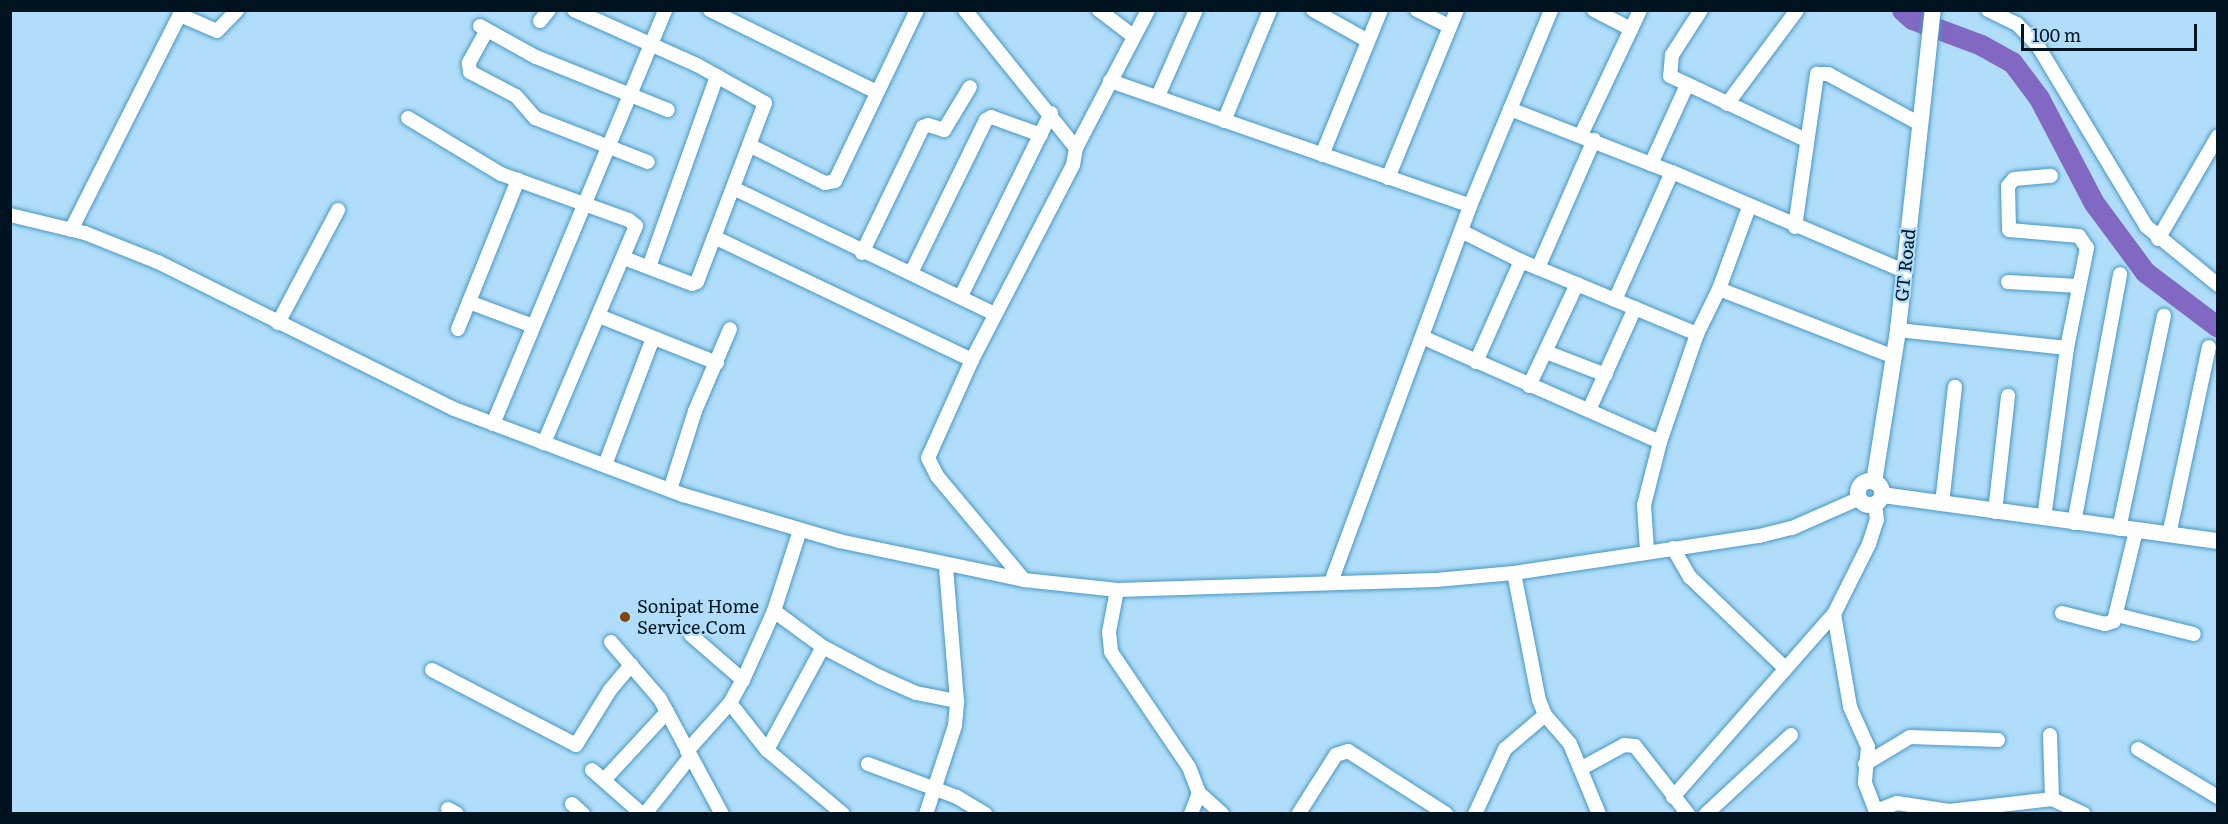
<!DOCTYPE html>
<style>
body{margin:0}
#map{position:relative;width:2228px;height:824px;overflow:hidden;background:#b0ddf9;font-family:Literata,serif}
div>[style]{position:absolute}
.river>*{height:21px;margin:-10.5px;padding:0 10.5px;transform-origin:10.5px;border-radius:10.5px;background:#8168c2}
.roads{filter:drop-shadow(0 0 2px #4798c3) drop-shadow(0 0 2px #4798c3)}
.minor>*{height:14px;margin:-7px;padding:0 7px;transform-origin:7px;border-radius:7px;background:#fff}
.major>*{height:16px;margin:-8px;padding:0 8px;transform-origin:8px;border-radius:8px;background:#fff}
.major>.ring{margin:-8px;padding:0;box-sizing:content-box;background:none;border:16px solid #fff;border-radius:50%}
.dots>*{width:16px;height:16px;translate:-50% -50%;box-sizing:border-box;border:3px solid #b0ddf9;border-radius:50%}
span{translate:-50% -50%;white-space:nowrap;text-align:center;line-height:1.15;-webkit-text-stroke:4.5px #b0ddf9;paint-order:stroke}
.street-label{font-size:18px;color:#001320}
.poi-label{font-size:18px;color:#001320}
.left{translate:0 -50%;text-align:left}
.frame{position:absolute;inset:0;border:12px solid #001320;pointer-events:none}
.scale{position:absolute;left:2021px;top:24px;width:176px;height:27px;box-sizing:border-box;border:3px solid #001320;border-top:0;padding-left:8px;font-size:18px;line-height:21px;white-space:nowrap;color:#001320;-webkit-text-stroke:4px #b0ddf9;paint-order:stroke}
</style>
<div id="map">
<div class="river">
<i style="left:1902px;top:10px;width:13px;rotate:42deg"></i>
<i style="left:1912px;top:19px;width:74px;rotate:20.6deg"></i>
<i style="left:1981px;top:45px;width:35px;rotate:29deg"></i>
<i style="left:2012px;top:62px;width:45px;rotate:53.1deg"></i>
<i style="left:2039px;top:98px;width:119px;rotate:62.4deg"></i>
<i style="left:2094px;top:203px;width:86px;rotate:53.5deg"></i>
<i style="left:2145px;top:272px;width:91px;rotate:37deg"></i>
</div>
<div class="roads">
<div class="minor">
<i style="left:574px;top:10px;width:135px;rotate:24.1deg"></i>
<i style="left:697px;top:65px;width:78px;rotate:29.2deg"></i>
<i style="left:765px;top:103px;width:191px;rotate:110.8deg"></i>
<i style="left:697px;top:282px;width:5px;rotate:158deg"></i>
<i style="left:692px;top:284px;width:73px;rotate:-159.1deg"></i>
<i style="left:710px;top:10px;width:186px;rotate:26.2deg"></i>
<i style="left:965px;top:10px;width:177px;rotate:51.2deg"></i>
<i style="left:1076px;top:148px;width:17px;rotate:100deg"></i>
<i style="left:1073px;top:165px;width:220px;rotate:117.4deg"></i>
<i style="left:972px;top:360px;width:107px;rotate:114.2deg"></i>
<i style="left:928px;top:458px;width:20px;rotate:63deg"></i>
<i style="left:937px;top:476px;width:136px;rotate:50.1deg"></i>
<i style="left:1099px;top:10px;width:43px;rotate:37.4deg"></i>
<i style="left:1313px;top:10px;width:63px;rotate:29.4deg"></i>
<i style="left:1417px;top:10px;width:37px;rotate:27deg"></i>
<i style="left:1594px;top:10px;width:42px;rotate:27.2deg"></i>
<i style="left:1701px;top:10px;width:54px;rotate:122.8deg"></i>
<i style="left:1672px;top:55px;width:21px;rotate:95deg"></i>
<i style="left:1670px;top:76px;width:150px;rotate:25.2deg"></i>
<i style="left:1988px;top:10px;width:32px;rotate:26deg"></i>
<i style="left:2017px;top:24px;width:30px;rotate:46deg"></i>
<i style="left:2038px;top:46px;width:210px;rotate:59deg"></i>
<i style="left:2146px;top:226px;width:93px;rotate:39.3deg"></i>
<i style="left:180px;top:15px;width:40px;rotate:23.4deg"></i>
<i style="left:217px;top:31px;width:29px;rotate:-46deg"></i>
<i style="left:540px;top:21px;width:14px;rotate:-51deg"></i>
<i style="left:480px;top:26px;width:64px;rotate:29deg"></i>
<i style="left:536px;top:57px;width:142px;rotate:21.9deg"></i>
<i style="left:487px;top:30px;width:38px;rotate:119deg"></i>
<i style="left:469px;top:63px;width:9px;rotate:84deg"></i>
<i style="left:470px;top:72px;width:52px;rotate:27.6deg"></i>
<i style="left:516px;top:96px;width:29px;rotate:49deg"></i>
<i style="left:535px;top:118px;width:121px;rotate:21.3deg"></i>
<i style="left:1110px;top:81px;width:381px;rotate:19.1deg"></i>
<i style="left:1158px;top:96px;width:94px;rotate:-66.2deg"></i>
<i style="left:1727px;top:104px;width:117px;rotate:-53.3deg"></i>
<i style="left:1510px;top:109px;width:174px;rotate:21.3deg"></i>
<i style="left:1672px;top:172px;width:252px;rotate:23.1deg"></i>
<i style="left:408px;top:118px;width:109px;rotate:31.1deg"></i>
<i style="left:501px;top:174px;width:136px;rotate:19.8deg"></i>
<i style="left:629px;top:220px;width:9px;rotate:41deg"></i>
<i style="left:636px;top:226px;width:236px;rotate:113deg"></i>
<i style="left:1224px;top:121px;width:120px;rotate:-67.5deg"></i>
<i style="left:1581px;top:135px;width:138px;rotate:-64.7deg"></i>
<i style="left:749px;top:145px;width:85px;rotate:26.6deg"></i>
<i style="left:825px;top:183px;width:10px;rotate:-11deg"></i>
<i style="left:835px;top:181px;width:190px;rotate:-64.4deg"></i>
<i style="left:1076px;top:148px;width:156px;rotate:-62.4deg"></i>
<i style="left:1322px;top:155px;width:157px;rotate:-67.9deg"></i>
<i style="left:1651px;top:164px;width:87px;rotate:-65.5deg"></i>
<i style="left:1388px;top:178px;width:182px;rotate:-67.7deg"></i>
<i style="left:733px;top:188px;width:291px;rotate:25.7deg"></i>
<i style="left:10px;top:215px;width:77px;rotate:13.5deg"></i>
<i style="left:85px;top:233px;width:79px;rotate:21.7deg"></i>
<i style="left:158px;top:262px;width:330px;rotate:26.4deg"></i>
<i style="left:454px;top:409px;width:245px;rotate:20.6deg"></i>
<i style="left:683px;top:495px;width:163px;rotate:16.4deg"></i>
<i style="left:839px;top:541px;width:189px;rotate:11.9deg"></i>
<i style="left:1024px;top:580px;width:94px;rotate:6.1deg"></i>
<i style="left:1117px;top:590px;width:319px;rotate:-1.8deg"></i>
<i style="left:1436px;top:580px;width:78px;rotate:-5.1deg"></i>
<i style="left:1514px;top:573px;width:248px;rotate:-8.6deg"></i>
<i style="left:1759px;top:536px;width:34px;rotate:-14deg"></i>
<i style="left:1792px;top:528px;width:74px;rotate:-23.8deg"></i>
<i style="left:1795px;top:227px;width:155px;rotate:-81.8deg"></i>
<i style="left:1817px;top:74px;width:11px"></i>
<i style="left:1828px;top:74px;width:105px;rotate:28.5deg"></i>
<i style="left:71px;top:230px;width:246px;rotate:-63.2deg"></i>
<i style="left:1461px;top:231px;width:67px;rotate:26.6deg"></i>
<i style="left:1521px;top:261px;width:191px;rotate:22.5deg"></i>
<i style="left:714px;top:237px;width:286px;rotate:25.5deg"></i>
<i style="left:2158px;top:239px;width:119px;rotate:-59.8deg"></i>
<i style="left:862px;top:253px;width:140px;rotate:-64.2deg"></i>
<i style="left:923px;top:127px;width:5px;rotate:-22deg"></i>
<i style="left:928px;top:125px;width:17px;rotate:17deg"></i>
<i style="left:944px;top:130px;width:50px;rotate:-58.8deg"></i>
<i style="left:649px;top:267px;width:203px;rotate:-70.4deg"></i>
<i style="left:1538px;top:268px;width:140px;rotate:-66.4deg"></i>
<i style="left:912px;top:271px;width:168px;rotate:-63.9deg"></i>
<i style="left:986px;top:120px;width:6px;rotate:-31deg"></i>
<i style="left:991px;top:117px;width:53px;rotate:19.8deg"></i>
<i style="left:2008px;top:282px;width:71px;rotate:3.2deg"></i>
<i style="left:1719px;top:289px;width:188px;rotate:21.2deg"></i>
<i style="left:961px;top:296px;width:204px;rotate:-63.8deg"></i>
<i style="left:1615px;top:300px;width:140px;rotate:-66deg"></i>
<i style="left:469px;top:302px;width:68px;rotate:20.6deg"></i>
<i style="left:599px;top:316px;width:127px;rotate:21.7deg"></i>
<i style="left:278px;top:323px;width:128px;rotate:-62deg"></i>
<i style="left:458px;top:329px;width:161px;rotate:-68.1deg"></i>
<i style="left:1898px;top:330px;width:170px;rotate:6.1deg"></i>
<i style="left:1422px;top:337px;width:260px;rotate:23.8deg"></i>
<i style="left:1546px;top:352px;width:64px;rotate:21deg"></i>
<i style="left:1476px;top:362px;width:111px;rotate:-66deg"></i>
<i style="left:1529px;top:386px;width:113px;rotate:-64.8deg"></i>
<i style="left:1589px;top:410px;width:112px;rotate:-65.7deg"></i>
<i style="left:493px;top:424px;width:448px;rotate:-67.4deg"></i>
<i style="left:605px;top:465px;width:136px;rotate:-69.3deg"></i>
<i style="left:670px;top:490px;width:83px;rotate:-72.4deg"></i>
<i style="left:695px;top:411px;width:89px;rotate:-66.9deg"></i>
<i style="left:1942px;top:504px;width:118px;rotate:-83.7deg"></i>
<i style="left:1995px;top:512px;width:117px;rotate:-83.6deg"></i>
<i style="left:2044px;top:518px;width:172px;rotate:-82.3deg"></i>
<i style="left:2067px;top:348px;width:102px;rotate:-78.7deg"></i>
<i style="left:2087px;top:248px;width:14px;rotate:-124deg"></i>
<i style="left:2079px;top:236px;width:70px;rotate:-175.1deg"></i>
<i style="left:2009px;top:230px;width:44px;rotate:-91.3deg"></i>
<i style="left:2008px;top:186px;width:9px;rotate:-49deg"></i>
<i style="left:2014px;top:179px;width:37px;rotate:-5deg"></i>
<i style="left:2074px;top:523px;width:253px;rotate:-79.5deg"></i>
<i style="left:2119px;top:529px;width:218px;rotate:-78.1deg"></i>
<i style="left:2169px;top:535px;width:192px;rotate:-78deg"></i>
<i style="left:1673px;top:548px;width:34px;rotate:60deg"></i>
<i style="left:1690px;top:577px;width:132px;rotate:43.8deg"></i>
<i style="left:1647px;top:551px;width:46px;rotate:-93.7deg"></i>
<i style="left:1644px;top:505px;width:65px;rotate:-75.7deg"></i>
<i style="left:1660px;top:442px;width:114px;rotate:-71.1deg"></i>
<i style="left:1697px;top:334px;width:50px;rotate:-63.9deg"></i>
<i style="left:1719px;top:289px;width:87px;rotate:-69.9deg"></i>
<i style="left:1514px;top:573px;width:129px;rotate:78.9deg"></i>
<i style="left:1539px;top:700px;width:16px;rotate:68deg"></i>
<i style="left:1545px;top:715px;width:38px;rotate:49deg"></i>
<i style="left:1570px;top:744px;width:76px;rotate:67.5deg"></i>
<i style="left:1331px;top:582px;width:401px;rotate:-69.7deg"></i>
<i style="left:1470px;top:206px;width:212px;rotate:-67.5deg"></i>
<i style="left:1117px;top:590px;width:43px;rotate:100.8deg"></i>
<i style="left:1109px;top:632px;width:20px;rotate:84deg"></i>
<i style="left:1111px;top:652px;width:139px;rotate:55.9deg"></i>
<i style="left:1189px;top:767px;width:28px;rotate:69deg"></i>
<i style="left:1199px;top:793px;width:22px;rotate:111deg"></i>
<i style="left:774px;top:611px;width:61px;rotate:36.3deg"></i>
<i style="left:823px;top:647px;width:64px;rotate:27.8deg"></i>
<i style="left:880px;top:677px;width:39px;rotate:24deg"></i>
<i style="left:916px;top:693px;width:42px;rotate:11deg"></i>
<i style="left:2062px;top:613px;width:44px;rotate:14.3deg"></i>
<i style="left:2105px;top:624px;width:9px;rotate:-18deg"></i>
<i style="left:2114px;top:621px;width:93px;rotate:-76.3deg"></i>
<i style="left:1834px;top:614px;width:94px;rotate:80.2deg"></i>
<i style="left:1850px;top:707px;width:44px;rotate:65.8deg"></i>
<i style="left:1868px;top:747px;width:36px;rotate:95deg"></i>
<i style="left:1865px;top:783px;width:33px;rotate:69deg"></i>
<i style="left:2117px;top:615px;width:79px;rotate:13.9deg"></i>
<i style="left:691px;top:635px;width:69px;rotate:40.9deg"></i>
<i style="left:611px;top:642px;width:75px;rotate:49.3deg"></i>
<i style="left:660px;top:699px;width:131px;rotate:61.7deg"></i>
<i style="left:432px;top:670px;width:162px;rotate:27.5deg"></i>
<i style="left:576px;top:745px;width:65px;rotate:-58.3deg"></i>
<i style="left:610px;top:690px;width:33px;rotate:-50deg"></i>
<i style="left:730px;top:703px;width:60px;rotate:51.8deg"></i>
<i style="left:767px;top:750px;width:99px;rotate:40.1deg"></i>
<i style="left:2050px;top:735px;width:64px;rotate:88.2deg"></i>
<i style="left:2138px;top:749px;width:93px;rotate:31deg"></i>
<i style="left:767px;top:750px;width:117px;rotate:-61.5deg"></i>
<i style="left:687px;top:751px;width:64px;rotate:-48.1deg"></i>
<i style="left:730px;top:703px;width:26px;rotate:-61deg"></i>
<i style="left:743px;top:680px;width:76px;rotate:-65.8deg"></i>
<i style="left:774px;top:611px;width:85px;rotate:-72.2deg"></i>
<i style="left:868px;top:764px;width:95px;rotate:20.3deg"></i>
<i style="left:957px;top:797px;width:33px;rotate:31deg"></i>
<i style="left:1865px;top:764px;width:52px;rotate:-31deg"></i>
<i style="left:1910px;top:737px;width:88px;rotate:2deg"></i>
<i style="left:1580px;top:769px;width:50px;rotate:-28.6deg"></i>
<i style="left:1624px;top:745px;width:11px;rotate:5deg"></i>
<i style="left:1635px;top:746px;width:86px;rotate:52.1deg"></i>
<i style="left:592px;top:770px;width:67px;rotate:41.3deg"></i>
<i style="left:604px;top:780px;width:93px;rotate:-47.2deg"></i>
<i style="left:1199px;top:793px;width:31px;rotate:42deg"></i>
<i style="left:1673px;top:797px;width:244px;rotate:-48.7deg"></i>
<i style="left:1834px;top:614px;width:78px;rotate:-63.4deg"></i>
<i style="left:1869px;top:544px;width:25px;rotate:-72deg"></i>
<i style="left:1877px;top:520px;width:16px;rotate:-97deg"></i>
<i style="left:572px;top:804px;width:15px;rotate:42deg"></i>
<i style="left:448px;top:809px;width:10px;rotate:29deg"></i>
<i style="left:1876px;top:811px;width:22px;rotate:-21deg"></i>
<i style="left:1897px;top:803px;width:53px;rotate:8.7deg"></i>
<i style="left:1949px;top:811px;width:104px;rotate:-6.6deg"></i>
<i style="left:2052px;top:799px;width:35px;rotate:25deg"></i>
<i style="left:1299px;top:813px;width:69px;rotate:-57.5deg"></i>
<i style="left:1336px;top:755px;width:13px;rotate:-18deg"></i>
<i style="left:1348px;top:751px;width:117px;rotate:32.7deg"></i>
<i style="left:645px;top:814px;width:73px;rotate:-51.7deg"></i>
<i style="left:926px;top:814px;width:93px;rotate:-71.8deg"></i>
<i style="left:955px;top:726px;width:25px;rotate:-85deg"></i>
<i style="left:957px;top:701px;width:135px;rotate:-94.7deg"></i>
<i style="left:1475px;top:814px;width:72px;rotate:-65.2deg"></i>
<i style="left:1505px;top:749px;width:52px;rotate:-40.4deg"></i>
<i style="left:1706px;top:814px;width:116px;rotate:-42.9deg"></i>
</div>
<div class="major">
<i class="ring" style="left:1858px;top:481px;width:8px;height:8px"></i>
<i style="left:1874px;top:482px;width:154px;rotate:-81deg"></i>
<i style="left:1898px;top:330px;width:322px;rotate:-83.8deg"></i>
<i style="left:1882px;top:495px;width:339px;rotate:7.8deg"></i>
</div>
</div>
<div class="dots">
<i style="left:625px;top:617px;background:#84440b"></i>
</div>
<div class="street-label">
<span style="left:1905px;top:265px;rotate:-84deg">GT Road</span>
</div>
<div class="poi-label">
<span class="left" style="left:637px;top:617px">Sonipat Home<br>Service.Com</span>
</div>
<div class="frame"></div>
<div class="scale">100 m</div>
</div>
